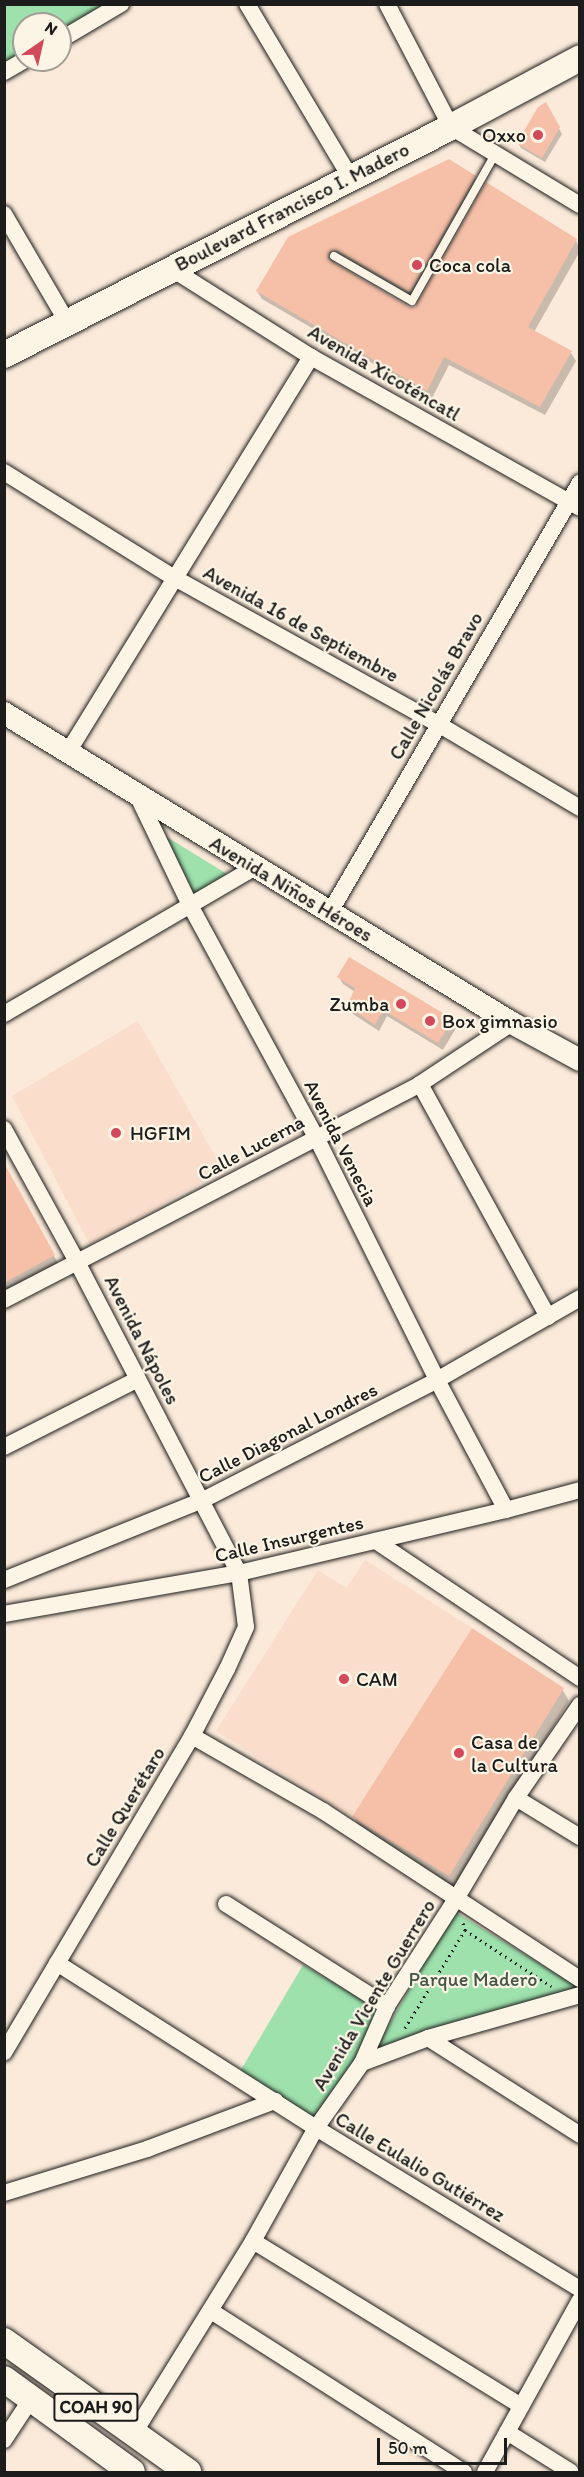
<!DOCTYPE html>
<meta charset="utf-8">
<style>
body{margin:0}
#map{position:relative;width:584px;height:2477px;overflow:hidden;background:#fbead9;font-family:Itim,sans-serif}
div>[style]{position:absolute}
.built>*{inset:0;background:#faddca}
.green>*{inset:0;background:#9ee1ac}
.shadow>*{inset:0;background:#0003}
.building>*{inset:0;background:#f6c0a8}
.path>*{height:3px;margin-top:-1.5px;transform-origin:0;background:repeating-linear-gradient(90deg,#1c1c1c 0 1.5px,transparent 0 6px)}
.roads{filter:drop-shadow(0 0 2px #1c1c1c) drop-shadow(0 0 2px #1c1c1c)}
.lane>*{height:8px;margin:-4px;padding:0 4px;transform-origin:4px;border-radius:4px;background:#fcf5e5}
.street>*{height:16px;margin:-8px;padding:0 8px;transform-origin:8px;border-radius:8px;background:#fcf5e5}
.secondary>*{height:22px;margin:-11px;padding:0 11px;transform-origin:11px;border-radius:11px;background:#fcf5e5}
.primary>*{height:26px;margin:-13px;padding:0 13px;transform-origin:13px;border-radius:13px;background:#fcf5e5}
.dots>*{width:16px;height:16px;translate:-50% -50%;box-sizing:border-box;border:3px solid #fcf5e5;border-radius:50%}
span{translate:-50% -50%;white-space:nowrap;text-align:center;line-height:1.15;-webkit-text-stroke:4.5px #fcf5e5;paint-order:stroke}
.shield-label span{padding:2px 4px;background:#fcf5e5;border:2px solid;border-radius:4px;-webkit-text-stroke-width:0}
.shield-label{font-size:18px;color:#1c1c1c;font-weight:700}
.poi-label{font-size:20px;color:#1c1c1c}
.right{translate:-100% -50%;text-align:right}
.left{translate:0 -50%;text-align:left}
.street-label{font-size:20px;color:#1c1c1c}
.park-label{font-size:20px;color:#435747}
.frame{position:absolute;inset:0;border:6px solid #1c1c1c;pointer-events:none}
.north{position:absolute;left:12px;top:12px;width:60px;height:60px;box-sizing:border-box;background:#fcf5e5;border:2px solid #a29e95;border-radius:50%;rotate:34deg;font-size:16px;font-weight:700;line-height:24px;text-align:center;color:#1c1c1c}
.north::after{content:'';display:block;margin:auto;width:21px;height:27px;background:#d1495b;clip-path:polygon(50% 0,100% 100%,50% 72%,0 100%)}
.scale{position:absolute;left:377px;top:2438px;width:130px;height:27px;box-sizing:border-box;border:3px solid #1c1c1c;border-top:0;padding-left:8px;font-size:18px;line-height:21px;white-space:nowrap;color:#1c1c1c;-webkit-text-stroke:4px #fcf5e5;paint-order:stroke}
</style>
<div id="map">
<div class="built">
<i style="clip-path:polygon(138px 1021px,223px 1170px,90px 1245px,12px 1096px)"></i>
<i style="clip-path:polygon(365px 1560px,472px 1628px,352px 1817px,216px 1731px,318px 1570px,346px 1588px)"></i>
</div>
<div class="green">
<i style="clip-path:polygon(4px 5px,115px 5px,60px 37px,60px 24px,24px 24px,24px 58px,5px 69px)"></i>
<i style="clip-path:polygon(162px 834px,227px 874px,193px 895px)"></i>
<i style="clip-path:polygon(454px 1911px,579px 1988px,370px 2058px)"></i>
<i style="clip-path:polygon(303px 1965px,380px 2010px,356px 2061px,309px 2123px,239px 2073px)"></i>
</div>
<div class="shadow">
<i style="clip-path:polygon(545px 104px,562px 134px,545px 162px,521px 148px,518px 143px)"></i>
<i style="clip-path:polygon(474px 177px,479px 185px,415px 300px,342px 258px,333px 263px,408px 308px,416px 308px,576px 240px,580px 251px,534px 332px,571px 353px,576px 361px,545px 415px,449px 365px,432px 398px,262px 299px,257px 291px,289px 238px)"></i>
<i style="clip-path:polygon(339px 977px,452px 1020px,456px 1028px,443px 1050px,387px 1016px,379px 1031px,353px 1014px,349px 1006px,355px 992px,343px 984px)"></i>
<i style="clip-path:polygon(4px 1165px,60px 1267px,4px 1298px)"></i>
<i style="clip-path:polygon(562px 1689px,569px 1701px,455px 1887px,360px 1828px,354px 1817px)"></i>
</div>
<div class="building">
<i style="clip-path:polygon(546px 102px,560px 127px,542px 158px,517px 143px,538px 107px)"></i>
<i style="clip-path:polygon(449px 159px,476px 176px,410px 292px,337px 250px,329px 252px,328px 259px,409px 307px,415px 307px,486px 182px,577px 239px,528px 327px,572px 351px,540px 407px,444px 357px,427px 391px,256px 291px,288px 237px)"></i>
<i style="clip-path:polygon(349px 957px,453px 1019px,438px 1043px,383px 1010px,375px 1025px,347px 1006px,355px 988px,337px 977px)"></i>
<i style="clip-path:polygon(4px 1163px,55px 1255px,4px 1283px)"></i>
<i style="clip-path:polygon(472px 1628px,564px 1688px,449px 1876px,352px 1817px)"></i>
</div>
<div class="path">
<i style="left:463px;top:1923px;width:7px;rotate:74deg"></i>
<i style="left:465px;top:1930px;width:103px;rotate:33.1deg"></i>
<i style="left:405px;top:2028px;width:115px;rotate:-58.5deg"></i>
</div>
<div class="roads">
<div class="lane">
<i style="left:334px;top:256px;width:90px;rotate:30deg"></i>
<i style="left:412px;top:301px;width:169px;rotate:-60.5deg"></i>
</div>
<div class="street">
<i style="left:247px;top:4px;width:201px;rotate:59.2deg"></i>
<i style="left:387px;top:4px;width:139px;rotate:62.5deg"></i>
<i style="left:451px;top:127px;width:151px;rotate:31.2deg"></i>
<i style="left:60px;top:40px;width:71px;rotate:-30.5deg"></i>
<i style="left:4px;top:72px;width:24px;rotate:-30deg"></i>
<i style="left:4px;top:214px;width:125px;rotate:59.7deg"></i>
<i style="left:172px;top:269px;width:165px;rotate:32.3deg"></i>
<i style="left:311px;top:357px;width:308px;rotate:29.3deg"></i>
<i style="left:4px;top:472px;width:199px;rotate:31.9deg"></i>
<i style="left:173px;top:577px;width:303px;rotate:29deg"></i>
<i style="left:438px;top:724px;width:165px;rotate:30.6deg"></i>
<i style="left:68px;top:752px;width:464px;rotate:-58.4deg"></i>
<i style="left:138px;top:797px;width:122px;rotate:64.3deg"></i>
<i style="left:191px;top:907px;width:262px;rotate:61.5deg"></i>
<i style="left:316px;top:1137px;width:271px;rotate:63.5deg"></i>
<i style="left:437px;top:1380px;width:147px;rotate:62deg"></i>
<i style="left:330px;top:912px;width:497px;rotate:-59.8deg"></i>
<i style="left:4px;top:1014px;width:292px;rotate:-30.3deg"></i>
<i style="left:420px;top:1084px;width:266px;rotate:61.2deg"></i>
<i style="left:4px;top:1129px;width:152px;rotate:61.2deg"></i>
<i style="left:77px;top:1262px;width:351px;rotate:62.5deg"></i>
<i style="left:239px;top:1573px;width:54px;rotate:82.6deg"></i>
<i style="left:246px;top:1627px;width:46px;rotate:114.3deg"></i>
<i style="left:227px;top:1669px;width:76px;rotate:117.6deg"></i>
<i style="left:192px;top:1736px;width:368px;rotate:120.7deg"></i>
<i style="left:4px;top:1300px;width:469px;rotate:-27.4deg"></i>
<i style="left:420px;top:1084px;width:110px;rotate:-33.5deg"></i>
<i style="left:4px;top:1447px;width:150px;rotate:-26.9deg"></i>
<i style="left:376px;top:1541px;width:246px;rotate:33.9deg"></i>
<i style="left:4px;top:1580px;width:212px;rotate:-21.9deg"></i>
<i style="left:201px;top:1501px;width:265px;rotate:-27.1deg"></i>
<i style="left:437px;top:1380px;width:165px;rotate:-29.8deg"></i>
<i style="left:4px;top:1614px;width:239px;rotate:-9.9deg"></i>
<i style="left:239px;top:1573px;width:274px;rotate:-13.3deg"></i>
<i style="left:506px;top:1510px;width:77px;rotate:-15.1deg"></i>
<i style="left:192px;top:1736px;width:151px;rotate:29.8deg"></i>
<i style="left:323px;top:1811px;width:307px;rotate:33.2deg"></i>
<i style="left:516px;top:1798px;width:75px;rotate:31.4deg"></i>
<i style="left:226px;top:1904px;width:191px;rotate:32.4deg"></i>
<i style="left:57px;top:1963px;width:307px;rotate:32.5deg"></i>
<i style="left:316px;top:2128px;width:309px;rotate:31.4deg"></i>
<i style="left:428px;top:2038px;width:180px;rotate:32.5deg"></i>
<i style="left:362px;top:2063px;width:71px;rotate:-20.7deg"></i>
<i style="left:428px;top:2038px;width:158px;rotate:-15.8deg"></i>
<i style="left:4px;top:2193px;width:150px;rotate:-17.1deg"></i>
<i style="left:147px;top:2149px;width:137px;rotate:-20.6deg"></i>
<i style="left:253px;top:2241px;width:315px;rotate:31.6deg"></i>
<i style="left:211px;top:2311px;width:300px;rotate:32.5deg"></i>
<i style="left:507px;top:2432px;width:75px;rotate:32deg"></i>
<i style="left:134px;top:2433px;width:226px;rotate:-58.2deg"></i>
<i style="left:253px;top:2241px;width:129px;rotate:-60.9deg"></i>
<i style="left:316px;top:2128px;width:80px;rotate:-54.7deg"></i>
<i style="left:362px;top:2063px;width:62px;rotate:-66.3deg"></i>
<i style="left:387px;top:2006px;width:127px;rotate:-57.2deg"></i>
<i style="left:456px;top:1899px;width:117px;rotate:-59.3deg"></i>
<i style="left:516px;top:1798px;width:113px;rotate:-55.5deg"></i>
<i style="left:4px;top:2440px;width:49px;rotate:-56.6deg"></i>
<i style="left:485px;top:2472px;width:196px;rotate:-61.1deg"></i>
</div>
<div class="secondary">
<i style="left:4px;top:713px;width:595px;rotate:31.39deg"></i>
<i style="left:512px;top:1023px;width:77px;rotate:28.6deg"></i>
</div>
<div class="primary">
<i style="left:4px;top:355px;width:502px;rotate:-27.02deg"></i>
<i style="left:451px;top:127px;width:146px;rotate:-28.1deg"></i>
<i style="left:4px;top:2341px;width:226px;rotate:35.4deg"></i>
<i style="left:4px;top:2379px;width:158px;rotate:36deg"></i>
</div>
</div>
<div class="dots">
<i style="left:538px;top:135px;background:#d1495b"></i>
<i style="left:417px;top:265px;background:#d1495b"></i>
<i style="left:401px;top:1004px;background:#d1495b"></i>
<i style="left:430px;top:1021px;background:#d1495b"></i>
<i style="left:116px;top:1133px;background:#d1495b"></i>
<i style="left:344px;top:1679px;background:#d1495b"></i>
<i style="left:459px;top:1753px;background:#d1495b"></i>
</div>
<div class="shield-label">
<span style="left:96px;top:2407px">COAH 90</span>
</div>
<div class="poi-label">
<span class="right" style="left:526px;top:135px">Oxxo</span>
<span class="left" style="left:429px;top:265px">Coca cola</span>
<span class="right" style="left:389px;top:1004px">Zumba</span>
<span class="left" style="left:442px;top:1021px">Box gimnasio</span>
<span class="left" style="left:130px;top:1133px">HGFIM</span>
<span class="left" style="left:356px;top:1679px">CAM</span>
<span class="left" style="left:471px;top:1754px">Casa de<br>la Cultura</span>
</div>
<div class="street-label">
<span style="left:292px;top:207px;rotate:-27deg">Boulevard Francisco I. Madero</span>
<span style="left:384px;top:373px;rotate:30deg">Avenida Xicoténcatl</span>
<span style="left:301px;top:624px;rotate:29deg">Avenida 16 de Septiembre</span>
<span style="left:436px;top:686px;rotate:-60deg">Calle Nicolás Bravo</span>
<span style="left:291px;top:889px;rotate:31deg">Avenida Niños Héroes</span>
<span style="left:341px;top:1143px;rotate:63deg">Avenida Venecia</span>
<span style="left:251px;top:1148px;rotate:-28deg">Calle Lucerna</span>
<span style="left:142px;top:1340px;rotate:63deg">Avenida Nápoles</span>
<span style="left:288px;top:1433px;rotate:-27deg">Calle Diagonal Londres</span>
<span style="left:289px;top:1539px;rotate:-13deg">Calle Insurgentes</span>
<span style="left:125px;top:1807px;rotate:-59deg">Calle Querétaro</span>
<span style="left:374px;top:1995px;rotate:-59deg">Avenida Vicente Guerrero</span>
<span style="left:420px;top:2167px;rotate:31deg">Calle Eulalio Gutiérrez</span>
</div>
<div class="park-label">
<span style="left:473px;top:1979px">Parque Madero</span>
</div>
<div class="frame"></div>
<div class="north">N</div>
<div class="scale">50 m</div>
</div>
